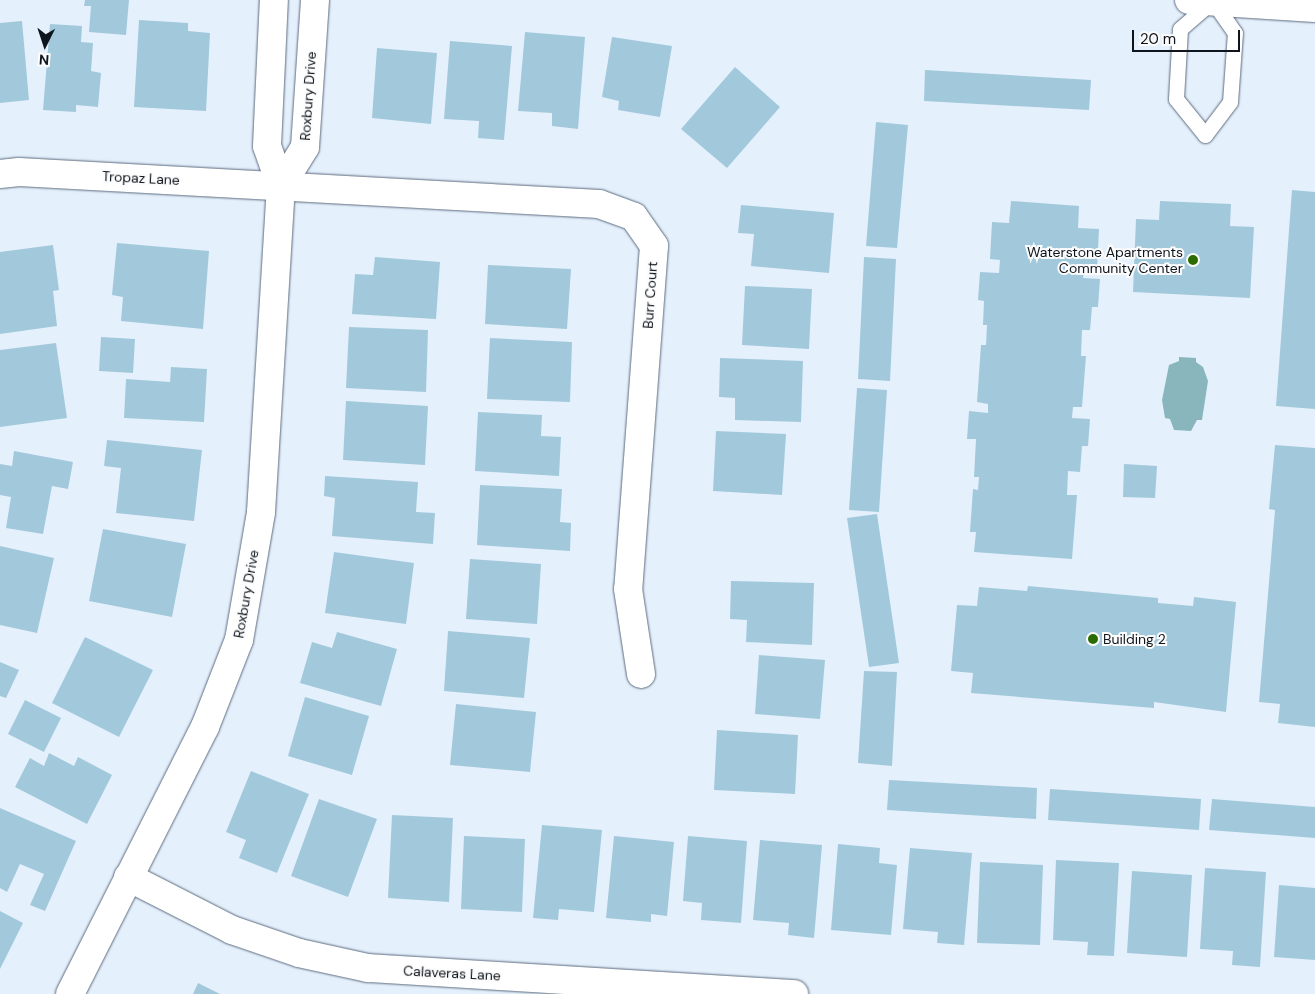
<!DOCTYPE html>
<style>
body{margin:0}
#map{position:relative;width:1315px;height:994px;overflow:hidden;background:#e5f0fd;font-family:"DM Sans",sans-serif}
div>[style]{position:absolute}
.water>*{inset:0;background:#89b6bc}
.building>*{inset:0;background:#a2c9db}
.roads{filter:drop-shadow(0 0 1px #5c6c7e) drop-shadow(0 0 1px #5c6c7e)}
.service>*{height:15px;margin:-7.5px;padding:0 7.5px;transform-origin:7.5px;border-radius:7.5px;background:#fff}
.minor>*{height:28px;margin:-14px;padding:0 14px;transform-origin:14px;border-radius:14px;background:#fff}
.dots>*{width:14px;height:14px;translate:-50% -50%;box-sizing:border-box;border:2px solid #fcfcfc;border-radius:50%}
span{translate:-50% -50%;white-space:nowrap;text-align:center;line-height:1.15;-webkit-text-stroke:4px #fcfcfc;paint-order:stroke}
.street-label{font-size:14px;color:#0f151c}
.poi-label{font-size:14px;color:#0f151c}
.right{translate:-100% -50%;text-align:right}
.left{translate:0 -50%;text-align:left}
.north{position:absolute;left:20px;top:20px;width:50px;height:50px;-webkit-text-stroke:4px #fcfcfc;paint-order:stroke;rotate:184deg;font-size:14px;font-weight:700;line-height:20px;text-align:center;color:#0f151c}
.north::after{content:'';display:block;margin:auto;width:18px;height:22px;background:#0f151c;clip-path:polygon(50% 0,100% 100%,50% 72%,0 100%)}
.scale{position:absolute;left:1132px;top:30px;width:108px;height:22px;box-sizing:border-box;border:2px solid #0f151c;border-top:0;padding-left:6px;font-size:15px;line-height:18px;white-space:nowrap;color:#0f151c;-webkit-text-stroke:4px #fcfcfc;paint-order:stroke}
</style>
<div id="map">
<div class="water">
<i style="clip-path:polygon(1179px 357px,1196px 358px,1196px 362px,1203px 367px,1208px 381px,1202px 420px,1197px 420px,1191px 431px,1174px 430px,1170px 419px,1165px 418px,1162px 400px,1169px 365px,1179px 361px)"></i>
</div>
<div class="building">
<i style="clip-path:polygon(85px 0,129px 0,126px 35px,89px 32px,91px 6px,84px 6px)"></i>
<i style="clip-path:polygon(139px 20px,188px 23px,188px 31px,210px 33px,206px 111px,134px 107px)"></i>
<i style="clip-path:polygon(22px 21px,29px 100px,0 103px,0 23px)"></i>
<i style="clip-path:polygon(50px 24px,82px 26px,81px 42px,93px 43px,91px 71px,101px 73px,98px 107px,76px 105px,76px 112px,43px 110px)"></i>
<i style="clip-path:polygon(525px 32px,585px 37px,578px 129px,552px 126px,552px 113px,518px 111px)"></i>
<i style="clip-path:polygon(612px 37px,672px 46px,660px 117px,618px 110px,619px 101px,602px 97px)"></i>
<i style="clip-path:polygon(450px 41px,512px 46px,504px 140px,478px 138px,479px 121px,444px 119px)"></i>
<i style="clip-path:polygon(377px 48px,437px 53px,431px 124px,372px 118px)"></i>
<i style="clip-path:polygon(735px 67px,780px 107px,727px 168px,681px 129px)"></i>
<i style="clip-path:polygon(925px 70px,1091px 80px,1089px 110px,924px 101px)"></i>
<i style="clip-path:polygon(876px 122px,908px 125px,897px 248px,866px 246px)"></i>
<i style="clip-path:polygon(1292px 190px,1315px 192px,1315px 409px,1276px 406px)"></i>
<i style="clip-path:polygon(1011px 201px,1079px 206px,1078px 228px,1099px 229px,1097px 270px,1084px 269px,1083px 278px,1100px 279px,1098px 307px,1092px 307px,1090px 330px,1082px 330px,1081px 356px,1086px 356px,1082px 407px,1073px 407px,1072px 418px,1090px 419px,1088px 446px,1082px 446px,1080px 472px,1068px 471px,1067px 495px,1077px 495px,1072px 559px,974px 552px,976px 532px,970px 532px,973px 489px,978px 490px,979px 477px,974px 477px,976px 439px,967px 439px,969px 411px,988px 413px,988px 404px,977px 402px,981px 345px,986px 345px,987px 325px,983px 325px,984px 301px,978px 300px,980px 272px,999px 273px,1000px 260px,990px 259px,992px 222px,1009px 223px)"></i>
<i style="clip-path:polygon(1160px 201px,1231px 204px,1230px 226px,1254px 227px,1250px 298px,1133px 292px,1136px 219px,1159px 220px)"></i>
<i style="clip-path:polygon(741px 205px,834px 213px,829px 273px,751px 266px,754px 234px,738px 233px)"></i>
<i style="clip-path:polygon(117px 243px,209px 251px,203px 329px,121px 321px,123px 297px,112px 295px)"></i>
<i style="clip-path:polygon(53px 245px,59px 290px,53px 291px,57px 326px,0 334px,0 252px)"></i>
<i style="clip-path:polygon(375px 257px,440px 262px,436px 319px,352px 314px,355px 274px,373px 275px)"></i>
<i style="clip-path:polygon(864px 257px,896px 259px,890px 381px,858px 379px)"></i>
<i style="clip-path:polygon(488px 265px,571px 269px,567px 329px,485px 324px)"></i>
<i style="clip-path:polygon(745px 286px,812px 289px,809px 349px,742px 345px)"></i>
<i style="clip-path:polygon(349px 327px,428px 330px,426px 392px,346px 388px)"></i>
<i style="clip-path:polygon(101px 337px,135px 339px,133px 373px,99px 371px)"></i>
<i style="clip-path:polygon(490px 338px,572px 342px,570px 402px,487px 399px)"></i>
<i style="clip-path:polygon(56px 343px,67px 418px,0 427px,0 350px)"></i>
<i style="clip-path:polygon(720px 358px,803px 361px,801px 422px,735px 420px,735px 398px,719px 397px)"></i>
<i style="clip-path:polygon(171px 367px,207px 369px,204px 422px,124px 418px,126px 379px,170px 382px)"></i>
<i style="clip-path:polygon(857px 388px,887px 390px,879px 512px,849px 510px)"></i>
<i style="clip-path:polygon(346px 401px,428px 406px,425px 465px,343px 460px)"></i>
<i style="clip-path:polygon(478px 412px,542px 415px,541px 436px,561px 437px,559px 476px,475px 471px)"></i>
<i style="clip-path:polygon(716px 431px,786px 434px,782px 495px,713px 491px)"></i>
<i style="clip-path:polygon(107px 440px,202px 450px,194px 521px,116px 513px,121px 468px,104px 466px)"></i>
<i style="clip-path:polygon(1275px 445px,1315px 448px,1315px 727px,1278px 723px,1280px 704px,1259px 702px,1275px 510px,1269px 509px)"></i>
<i style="clip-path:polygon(14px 451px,73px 462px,68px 489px,52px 486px,43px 534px,6px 528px,11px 497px,0 495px,0 464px,12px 466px)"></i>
<i style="clip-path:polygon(1124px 464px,1157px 466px,1155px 498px,1123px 497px)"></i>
<i style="clip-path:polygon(325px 476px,418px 482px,416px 512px,435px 513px,433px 544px,332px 536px,335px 498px,324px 496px)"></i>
<i style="clip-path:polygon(480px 485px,562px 489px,560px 522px,571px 523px,570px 551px,477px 545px)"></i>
<i style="clip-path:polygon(877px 514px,899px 663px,869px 667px,847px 518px)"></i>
<i style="clip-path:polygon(103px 529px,186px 544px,172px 617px,89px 601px)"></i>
<i style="clip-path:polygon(0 546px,54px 558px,37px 633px,0 625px)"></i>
<i style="clip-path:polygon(334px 552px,414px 563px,406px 624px,325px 613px)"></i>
<i style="clip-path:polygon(470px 559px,541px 564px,537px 624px,466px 619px)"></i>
<i style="clip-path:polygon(731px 581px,814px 583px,812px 645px,746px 642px,747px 620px,730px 619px)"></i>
<i style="clip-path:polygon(1028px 586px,1158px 598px,1158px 603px,1193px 606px,1194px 597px,1236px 602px,1226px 712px,1154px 702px,1154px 708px,971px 693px,973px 673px,951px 671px,957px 605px,977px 606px,979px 587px,1027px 591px)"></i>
<i style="clip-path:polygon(448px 631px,530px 638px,524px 698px,444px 691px)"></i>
<i style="clip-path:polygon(337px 632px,397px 649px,381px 706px,300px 683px,312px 642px,332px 648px)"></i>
<i style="clip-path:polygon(85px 637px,153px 670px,119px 737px,52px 703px)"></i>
<i style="clip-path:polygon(759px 655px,825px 660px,820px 719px,755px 714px)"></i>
<i style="clip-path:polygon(0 662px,19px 670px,6px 698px,0 696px)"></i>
<i style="clip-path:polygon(864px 671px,897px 672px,892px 766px,858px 763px)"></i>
<i style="clip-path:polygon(305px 697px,369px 716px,352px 775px,288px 756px)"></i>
<i style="clip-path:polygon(25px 700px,61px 718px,44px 752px,8px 734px)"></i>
<i style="clip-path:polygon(456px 704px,536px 712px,530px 772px,450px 765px)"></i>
<i style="clip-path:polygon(717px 730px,798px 735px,795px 794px,714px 790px)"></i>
<i style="clip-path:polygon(49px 753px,74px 766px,78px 757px,112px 775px,87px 824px,15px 787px,30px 758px,44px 766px)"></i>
<i style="clip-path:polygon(251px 771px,309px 794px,277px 873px,239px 858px,246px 840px,226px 832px)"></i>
<i style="clip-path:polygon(889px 780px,1037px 788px,1036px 819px,887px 810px)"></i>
<i style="clip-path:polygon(1050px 789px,1201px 799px,1199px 830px,1048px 820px)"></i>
<i style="clip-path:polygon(319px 799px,377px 819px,348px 897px,291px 876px)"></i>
<i style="clip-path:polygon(1212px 799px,1315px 807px,1315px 838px,1209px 830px)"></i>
<i style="clip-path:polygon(0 808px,76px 841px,45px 911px,30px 905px,44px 874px,20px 864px,7px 892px,0 888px)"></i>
<i style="clip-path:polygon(392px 815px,453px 818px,449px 902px,388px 898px)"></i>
<i style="clip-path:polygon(542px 825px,602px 830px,594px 912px,559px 909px,558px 920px,533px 918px)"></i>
<i style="clip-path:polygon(464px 836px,525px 839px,522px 912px,461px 909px)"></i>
<i style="clip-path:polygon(614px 836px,674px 842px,667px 916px,651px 914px,651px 922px,606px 918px)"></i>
<i style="clip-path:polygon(688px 836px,747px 841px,741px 923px,701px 920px,702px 903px,683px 901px)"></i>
<i style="clip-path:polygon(760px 840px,822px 845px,814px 938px,788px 935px,789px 923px,753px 920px)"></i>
<i style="clip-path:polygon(838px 844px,880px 848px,879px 863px,897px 865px,891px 935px,831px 930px)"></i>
<i style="clip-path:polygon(910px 848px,972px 853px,964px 945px,937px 943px,938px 932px,903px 929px)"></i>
<i style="clip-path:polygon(1056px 860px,1119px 863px,1114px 956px,1087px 955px,1088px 942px,1053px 940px)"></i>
<i style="clip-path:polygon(980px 862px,1043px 865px,1040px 945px,977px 943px)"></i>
<i style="clip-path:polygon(1205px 868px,1266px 872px,1260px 967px,1232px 965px,1233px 951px,1200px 949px)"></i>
<i style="clip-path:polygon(1132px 871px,1192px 875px,1187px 957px,1127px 953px)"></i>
<i style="clip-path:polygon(1279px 885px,1315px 888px,1315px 960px,1274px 957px)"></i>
<i style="clip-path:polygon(0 911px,23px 923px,0 969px)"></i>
<i style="clip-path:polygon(198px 983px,220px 994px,193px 994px)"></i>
</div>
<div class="roads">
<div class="service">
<i style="left:1211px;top:2px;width:41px;rotate:138.9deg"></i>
<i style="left:1180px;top:29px;width:70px;rotate:93.3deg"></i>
<i style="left:1176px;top:99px;width:46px;rotate:51.1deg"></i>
<i style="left:1205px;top:135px;width:41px;rotate:-52.9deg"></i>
<i style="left:1230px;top:102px;width:69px;rotate:-85.9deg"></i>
<i style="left:1235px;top:33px;width:40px;rotate:-124.9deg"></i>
</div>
<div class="minor">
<i style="left:1189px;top:0;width:126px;rotate:3.6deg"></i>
<i style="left:0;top:174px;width:19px;rotate:-6deg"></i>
<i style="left:19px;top:172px;width:581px;rotate:3.16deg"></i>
<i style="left:599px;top:204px;width:37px;rotate:20deg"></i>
<i style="left:634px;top:217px;width:35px;rotate:55deg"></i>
<i style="left:654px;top:246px;width:344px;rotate:94.3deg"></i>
<i style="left:628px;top:589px;width:86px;rotate:81.3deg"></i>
<i style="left:281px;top:186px;width:46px;rotate:-58.4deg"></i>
<i style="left:305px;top:147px;width:147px;rotate:-86.1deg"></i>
<i style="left:128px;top:877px;width:117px;rotate:27deg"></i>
<i style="left:232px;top:930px;width:71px;rotate:18.9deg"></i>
<i style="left:299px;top:953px;width:71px;rotate:12.3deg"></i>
<i style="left:368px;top:968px;width:427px;rotate:3.5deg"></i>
<i style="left:70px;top:994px;width:299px;rotate:-63.2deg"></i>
<i style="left:205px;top:727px;width:93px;rotate:-68.7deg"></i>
<i style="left:239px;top:640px;width:130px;rotate:-80.2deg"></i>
<i style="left:261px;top:512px;width:327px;rotate:-86.5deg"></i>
<i style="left:281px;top:186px;width:42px;rotate:-109.3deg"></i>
<i style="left:267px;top:146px;width:146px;rotate:-87.3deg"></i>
</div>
</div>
<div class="dots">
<i style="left:1193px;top:260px;background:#2b6c00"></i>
<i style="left:1093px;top:639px;background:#2b6c00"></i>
</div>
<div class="street-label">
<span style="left:308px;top:96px;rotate:-86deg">Roxbury Drive</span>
<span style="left:141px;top:178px;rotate:3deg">Tropaz Lane</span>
<span style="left:650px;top:295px;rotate:-86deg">Burr Court</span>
<span style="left:246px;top:594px;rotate:-80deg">Roxbury Drive</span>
<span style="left:452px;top:973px;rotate:3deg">Calaveras Lane</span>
</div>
<div class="poi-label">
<span class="right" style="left:1183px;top:260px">Waterstone Apartments<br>Community Center</span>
<span class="left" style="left:1103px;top:639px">Building 2</span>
</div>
<div class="north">N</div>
<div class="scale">20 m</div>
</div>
